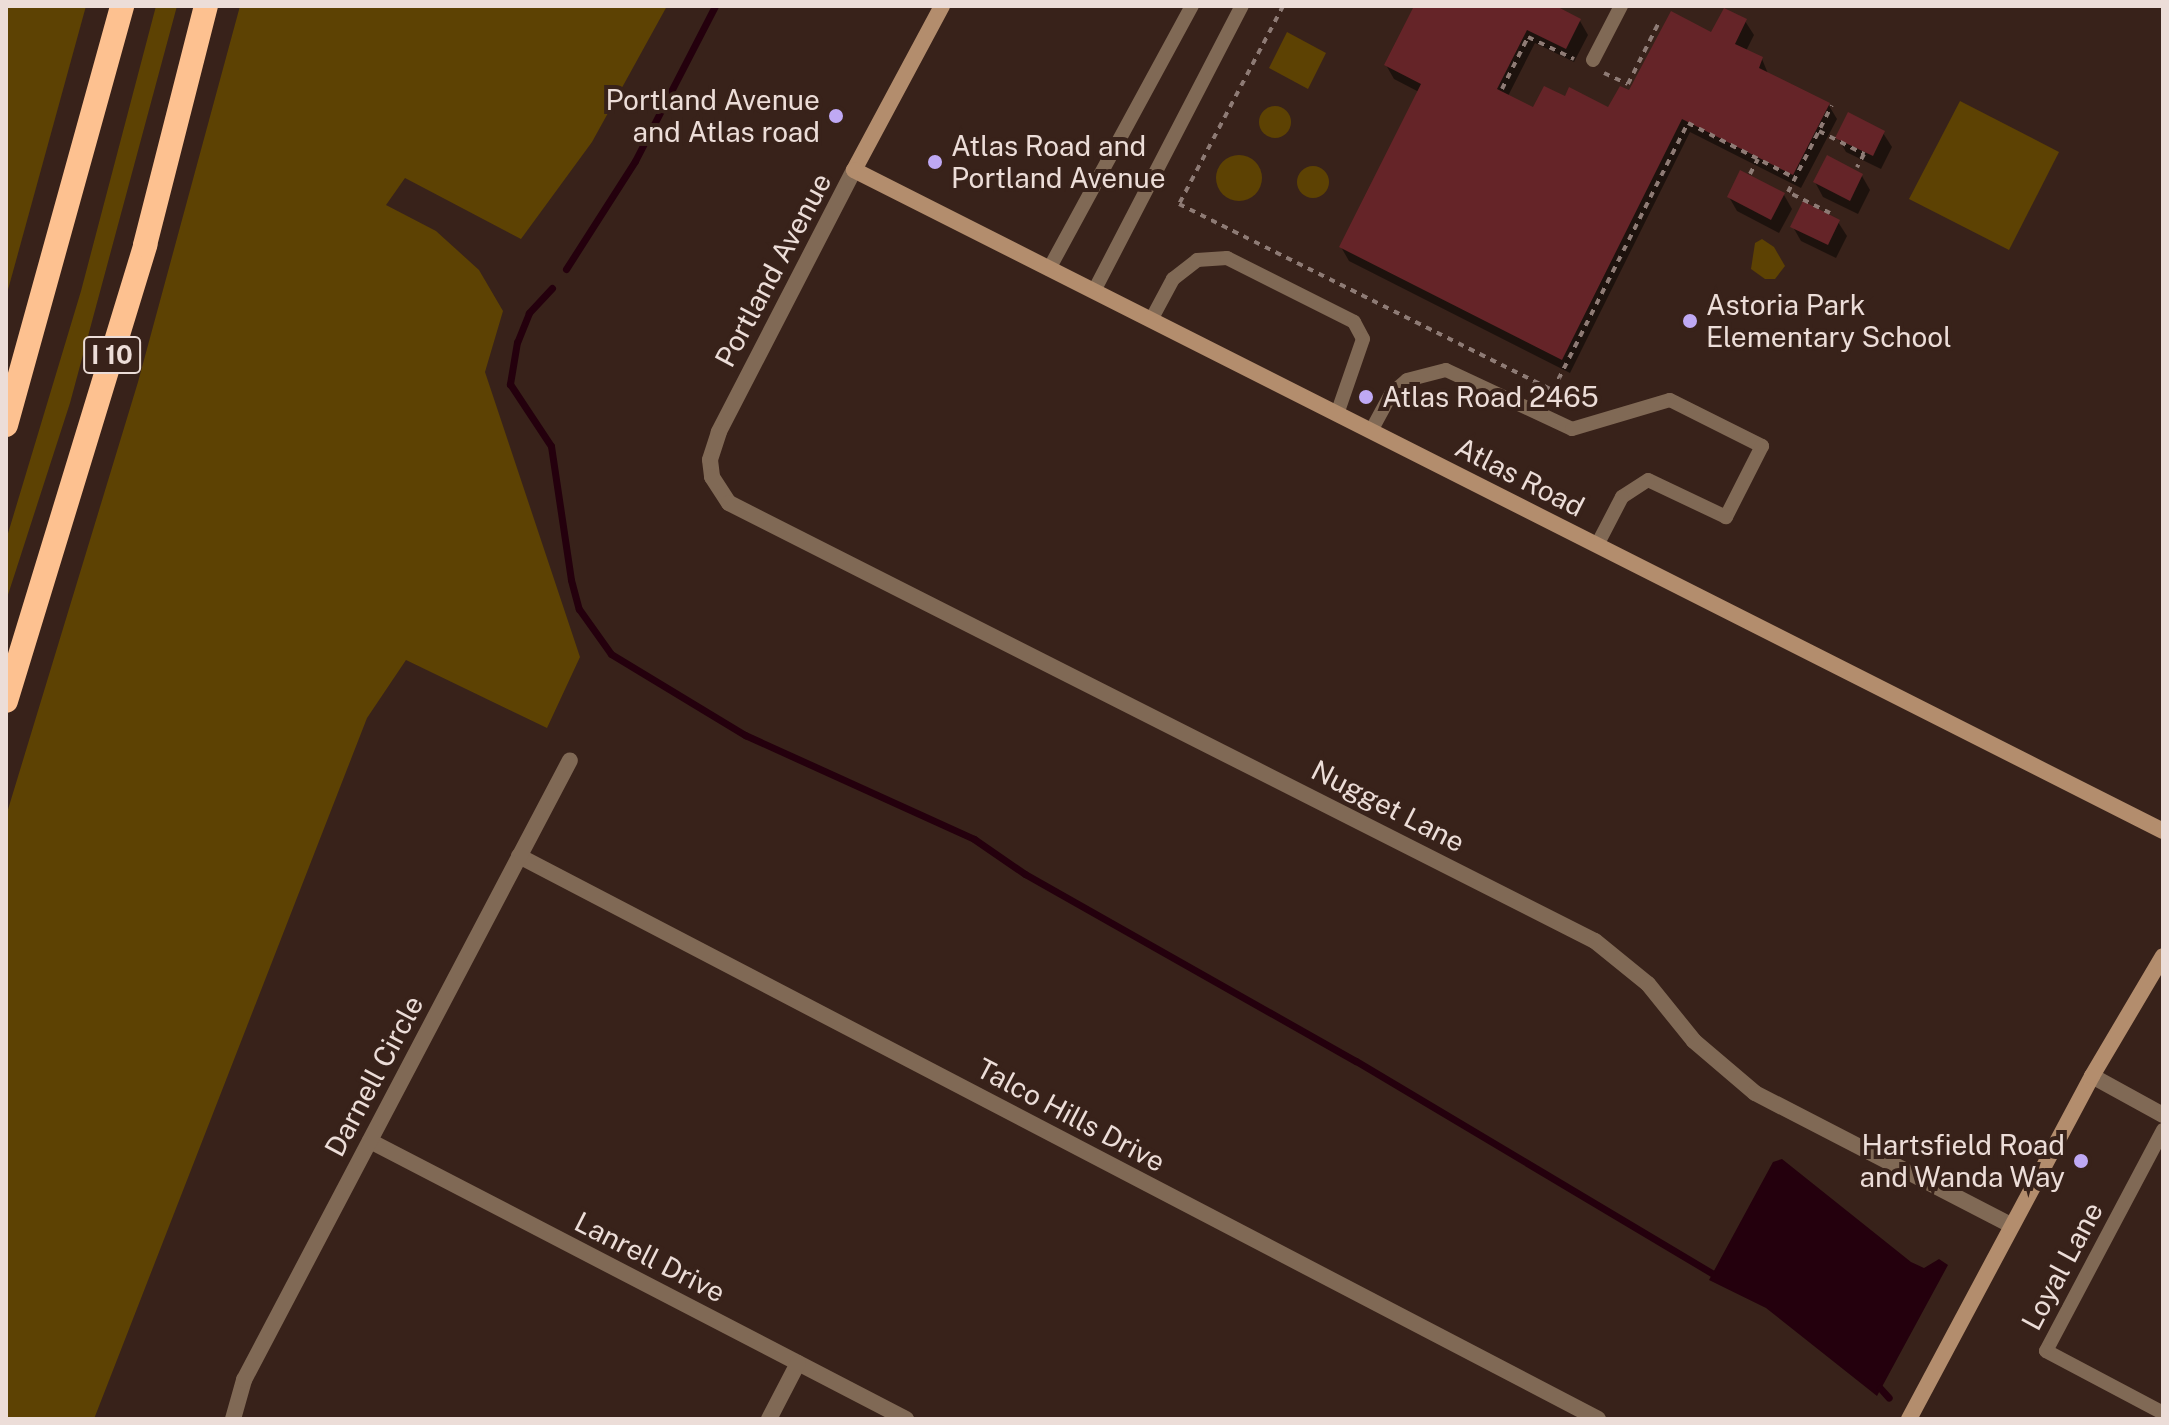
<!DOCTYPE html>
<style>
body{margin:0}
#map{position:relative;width:2169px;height:1425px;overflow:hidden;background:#38221a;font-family:"Public Sans",sans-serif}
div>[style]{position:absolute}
.green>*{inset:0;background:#5d4203}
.round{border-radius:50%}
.water>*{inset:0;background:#24000d}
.shadow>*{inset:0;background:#0007}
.stream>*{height:7px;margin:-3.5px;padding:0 3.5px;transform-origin:3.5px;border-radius:3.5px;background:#24000d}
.building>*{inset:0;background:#652428}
.path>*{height:4px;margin-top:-2px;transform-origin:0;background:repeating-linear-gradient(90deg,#8e7b75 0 6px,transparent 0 12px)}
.lane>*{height:14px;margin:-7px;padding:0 7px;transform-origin:7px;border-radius:7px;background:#806955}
.street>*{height:16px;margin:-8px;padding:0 8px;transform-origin:8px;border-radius:8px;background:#806955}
.secondary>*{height:16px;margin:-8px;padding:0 8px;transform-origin:8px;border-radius:8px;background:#b38d6d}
.highway>*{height:24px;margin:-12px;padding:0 12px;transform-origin:12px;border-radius:12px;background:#fdc190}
.dots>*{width:22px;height:22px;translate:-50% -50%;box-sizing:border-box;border:4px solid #38221a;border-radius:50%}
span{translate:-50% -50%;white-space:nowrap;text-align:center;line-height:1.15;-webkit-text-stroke:8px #38221a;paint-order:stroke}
.shield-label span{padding:2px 6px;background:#38221a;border:2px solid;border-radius:6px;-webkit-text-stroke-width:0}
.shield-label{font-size:26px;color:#ecddd8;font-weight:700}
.poi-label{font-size:28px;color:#ecddd8}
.right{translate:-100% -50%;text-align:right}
.left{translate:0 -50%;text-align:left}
.street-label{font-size:28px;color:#ecddd8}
.frame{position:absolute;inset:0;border:8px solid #ecddd8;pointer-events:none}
</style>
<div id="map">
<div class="green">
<i style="clip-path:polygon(6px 6px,86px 6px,6px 297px)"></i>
<i style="clip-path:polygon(156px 6px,177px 6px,70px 403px,6px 601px,6px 540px,81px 291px)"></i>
<i style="clip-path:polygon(240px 6px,667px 6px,592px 142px,521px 239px,405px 178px,386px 205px,436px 231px,479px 270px,503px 311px,485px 372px,580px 657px,547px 728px,406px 660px,367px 718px,94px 1419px,6px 1419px,6px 816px,138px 382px)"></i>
<i style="clip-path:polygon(1287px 32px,1326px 53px,1308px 89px,1269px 68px)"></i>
<i style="clip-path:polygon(1960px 101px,2059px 152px,2009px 250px,1909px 199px)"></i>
<i class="round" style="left:1259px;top:106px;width:32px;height:32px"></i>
<i class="round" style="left:1216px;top:155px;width:46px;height:46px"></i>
<i class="round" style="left:1297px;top:166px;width:32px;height:32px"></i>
<i style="clip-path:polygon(1762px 239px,1774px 247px,1785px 266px,1775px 279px,1765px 279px,1751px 269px,1755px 243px)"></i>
</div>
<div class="water">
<i style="clip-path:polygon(1782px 1159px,1911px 1262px,1924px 1268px,1939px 1259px,1948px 1265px,1877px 1396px,1766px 1308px,1709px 1280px,1773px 1162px)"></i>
</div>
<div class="shadow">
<i style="clip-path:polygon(1416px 6px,1551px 6px,1580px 21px,1588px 35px,1574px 62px,1535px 43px,1508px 96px,1534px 110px,1565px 99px,1609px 109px,1712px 34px,1745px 21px,1754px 35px,1746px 51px,1762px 59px,1769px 76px,1828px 104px,1837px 119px,1801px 188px,1690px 132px,1570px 373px,1349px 261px,1341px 247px,1419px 92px,1394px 79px,1386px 65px)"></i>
<i style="clip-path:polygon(1883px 133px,1892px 147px,1881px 169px,1846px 152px,1838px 138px)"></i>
<i style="clip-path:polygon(1862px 176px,1870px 190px,1858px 214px,1823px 197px,1815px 182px)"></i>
<i style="clip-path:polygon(1784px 195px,1792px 209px,1779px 233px,1737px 211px,1729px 197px)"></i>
<i style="clip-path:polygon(1838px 222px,1847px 236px,1836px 258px,1801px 241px,1793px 227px)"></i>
</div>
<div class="stream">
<i style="left:566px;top:269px;width:128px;rotate:-57.4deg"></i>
<i style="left:635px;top:161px;width:174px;rotate:-62.7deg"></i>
<i style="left:552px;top:288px;width:34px;rotate:133deg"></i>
<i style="left:529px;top:313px;width:31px;rotate:112deg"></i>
<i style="left:517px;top:342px;width:43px;rotate:99.5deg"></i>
<i style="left:510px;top:384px;width:74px;rotate:56.5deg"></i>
<i style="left:551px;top:446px;width:135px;rotate:81.5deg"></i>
<i style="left:571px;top:580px;width:30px;rotate:75deg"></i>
<i style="left:579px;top:609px;width:55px;rotate:54.6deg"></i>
<i style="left:611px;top:654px;width:157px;rotate:31.2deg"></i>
<i style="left:745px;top:735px;width:252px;rotate:24.4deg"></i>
<i style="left:974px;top:839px;width:62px;rotate:34.5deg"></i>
<i style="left:1025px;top:874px;width:380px;rotate:29.5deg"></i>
<i style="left:1356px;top:1061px;width:414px;rotate:30.8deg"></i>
<i style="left:1880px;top:1388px;width:13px;rotate:48deg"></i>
</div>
<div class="building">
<i style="clip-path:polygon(1414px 6px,1556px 6px,1581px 19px,1566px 49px,1527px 30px,1497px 89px,1533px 107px,1544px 86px,1565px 96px,1569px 87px,1608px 107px,1620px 86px,1629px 90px,1671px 11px,1711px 32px,1724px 8px,1747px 19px,1735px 44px,1763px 57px,1759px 68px,1830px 103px,1793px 175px,1682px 119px,1562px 360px,1339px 247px,1421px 84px,1384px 65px)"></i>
<i style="clip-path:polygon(1848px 112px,1885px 131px,1873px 156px,1835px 138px)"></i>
<i style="clip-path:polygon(1827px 155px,1863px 174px,1850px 201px,1813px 182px)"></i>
<i style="clip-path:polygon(1740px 170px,1785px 193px,1771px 220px,1727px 197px)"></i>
<i style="clip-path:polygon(1803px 201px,1840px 220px,1828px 245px,1790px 227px)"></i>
</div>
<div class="path">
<i style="left:1283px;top:6px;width:224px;rotate:117.7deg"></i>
<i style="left:1179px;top:204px;width:453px;rotate:26.5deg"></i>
<i style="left:1604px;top:73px;width:26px;rotate:25deg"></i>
<i style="left:1628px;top:84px;width:69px;rotate:-63.4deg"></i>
<i style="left:1502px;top:89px;width:58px;rotate:-63.4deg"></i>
<i style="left:1528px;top:37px;width:51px;rotate:25.6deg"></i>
<i style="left:1819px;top:131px;width:51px;rotate:27.1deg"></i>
<i style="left:1864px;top:154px;width:15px;rotate:118deg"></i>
<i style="left:1750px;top:174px;width:17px;rotate:-62deg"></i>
<i style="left:1830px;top:213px;width:47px;rotate:-153.4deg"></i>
<i style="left:1788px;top:192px;width:97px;rotate:-63.2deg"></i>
<i style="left:1553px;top:390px;width:299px;rotate:-63.2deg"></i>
<i style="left:1688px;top:123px;width:120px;rotate:27.2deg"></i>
</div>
<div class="lane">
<i style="left:1593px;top:60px;width:61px;rotate:-62.6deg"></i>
<i style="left:1049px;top:269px;width:299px;rotate:-61.5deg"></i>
<i style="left:1094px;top:291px;width:321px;rotate:-62.6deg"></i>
<i style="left:1151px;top:320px;width:47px;rotate:-61.8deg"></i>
<i style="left:1173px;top:279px;width:31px;rotate:-38deg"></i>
<i style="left:1197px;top:260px;width:30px;rotate:-4deg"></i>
<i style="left:1227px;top:258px;width:142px;rotate:26.7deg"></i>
<i style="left:1354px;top:322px;width:19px;rotate:62deg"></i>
<i style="left:1363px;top:339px;width:79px;rotate:109.1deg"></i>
<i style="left:1371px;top:431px;width:42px;rotate:-61.6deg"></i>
<i style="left:1391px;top:394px;width:21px;rotate:-41deg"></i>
<i style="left:1407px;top:380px;width:40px;rotate:-14.4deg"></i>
<i style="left:1446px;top:370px;width:139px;rotate:25.1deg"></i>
<i style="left:1572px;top:429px;width:102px;rotate:-16.5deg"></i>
<i style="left:1670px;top:400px;width:103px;rotate:26.6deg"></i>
<i style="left:1762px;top:446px;width:80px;rotate:116.9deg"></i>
<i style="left:1726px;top:517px;width:86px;rotate:-154.6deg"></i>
<i style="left:1648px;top:480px;width:31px;rotate:147deg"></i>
<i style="left:1622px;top:497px;width:54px;rotate:117.5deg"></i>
<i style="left:2163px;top:1130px;width:250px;rotate:117.9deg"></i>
<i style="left:2046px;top:1351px;width:132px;rotate:27.9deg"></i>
</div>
<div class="street">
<i style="left:854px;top:170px;width:295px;rotate:117.3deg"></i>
<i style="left:719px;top:432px;width:29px;rotate:108deg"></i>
<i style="left:710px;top:460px;width:17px;rotate:83deg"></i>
<i style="left:712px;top:477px;width:31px;rotate:57deg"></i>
<i style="left:729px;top:503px;width:970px;rotate:26.83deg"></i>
<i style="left:1595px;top:941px;width:68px;rotate:39.1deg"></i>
<i style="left:1648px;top:984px;width:73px;rotate:51.1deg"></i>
<i style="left:1694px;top:1041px;width:80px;rotate:40.4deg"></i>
<i style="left:1755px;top:1093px;width:288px;rotate:27.3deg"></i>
<i style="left:519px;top:856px;width:1217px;rotate:27.55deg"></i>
<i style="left:2092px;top:1076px;width:81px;rotate:28.8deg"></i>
<i style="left:370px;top:1141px;width:604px;rotate:27.41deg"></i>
<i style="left:233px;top:1419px;width:41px;rotate:-74.2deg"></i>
<i style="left:244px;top:1380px;width:700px;rotate:-62.26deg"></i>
<i style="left:769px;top:1419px;width:63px;rotate:-62.6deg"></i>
</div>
<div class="secondary">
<i style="left:942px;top:6px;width:186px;rotate:118.2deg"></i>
<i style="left:854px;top:170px;width:1466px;rotate:26.79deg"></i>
<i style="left:1909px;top:1419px;width:389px;rotate:-61.9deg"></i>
<i style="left:2092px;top:1076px;width:139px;rotate:-59.4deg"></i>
</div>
<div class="highway">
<i style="left:6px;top:425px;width:435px;rotate:-74.5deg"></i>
<i style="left:6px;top:701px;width:477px;rotate:-73deg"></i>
<i style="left:145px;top:245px;width:247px;rotate:-75.7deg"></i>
</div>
<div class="dots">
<i style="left:836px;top:116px;background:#bfa9f4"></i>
<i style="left:935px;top:162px;background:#bfa9f4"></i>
<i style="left:1690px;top:321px;background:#bfa9f4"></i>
<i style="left:1366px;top:397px;background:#bfa9f4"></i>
<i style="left:2081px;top:1161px;background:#bfa9f4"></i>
</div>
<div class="shield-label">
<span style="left:112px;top:355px">I 10</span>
</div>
<div class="poi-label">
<span class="right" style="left:820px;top:116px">Portland Avenue<br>and Atlas road</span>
<span class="left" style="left:951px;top:162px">Atlas Road and<br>Portland Avenue</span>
<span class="left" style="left:1706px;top:321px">Astoria Park<br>Elementary School</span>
<span class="left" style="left:1382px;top:397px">Atlas Road 2465</span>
<span class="right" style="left:2065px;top:1161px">Hartsfield Road<br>and Wanda Way</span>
</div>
<div class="street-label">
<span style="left:773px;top:270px;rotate:-62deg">Portland Avenue</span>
<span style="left:1520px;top:477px;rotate:27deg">Atlas Road</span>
<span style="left:1388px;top:806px;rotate:27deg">Nugget Lane</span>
<span style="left:374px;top:1076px;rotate:-62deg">Darnell Circle</span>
<span style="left:1071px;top:1115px;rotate:28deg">Talco Hills Drive</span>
<span style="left:650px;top:1257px;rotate:27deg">Lanrell Drive</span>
<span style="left:2062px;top:1266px;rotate:-62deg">Loyal Lane</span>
</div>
<div class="frame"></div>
</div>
